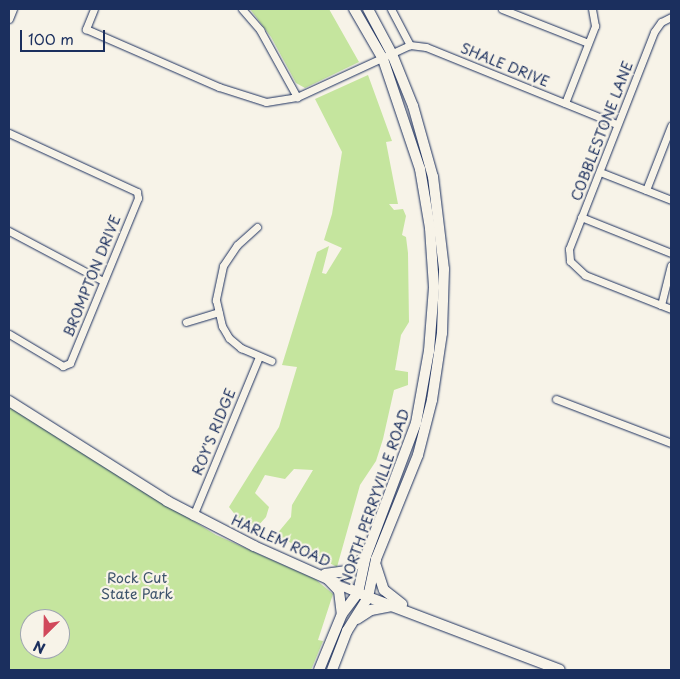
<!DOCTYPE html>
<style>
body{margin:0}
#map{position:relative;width:680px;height:679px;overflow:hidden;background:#f7f3e8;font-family:"Playpen Sans",sans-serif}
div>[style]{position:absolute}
.green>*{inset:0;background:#c5e59e}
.roads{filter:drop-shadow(0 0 1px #1b2f5e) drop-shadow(0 0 1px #1b2f5e)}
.street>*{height:7px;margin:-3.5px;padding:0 3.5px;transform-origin:3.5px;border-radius:3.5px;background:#f7f3e8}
.secondary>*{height:10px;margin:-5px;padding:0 5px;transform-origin:5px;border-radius:5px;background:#f7f3e8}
span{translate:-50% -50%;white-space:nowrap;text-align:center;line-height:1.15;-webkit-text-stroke:4.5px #f7f3e8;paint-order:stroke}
.street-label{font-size:14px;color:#1b2f5e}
.park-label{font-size:14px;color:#3d536b}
.frame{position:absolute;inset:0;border:10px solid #1b2f5e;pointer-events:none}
.north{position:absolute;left:20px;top:609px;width:50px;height:50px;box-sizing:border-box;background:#f7f3e8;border:1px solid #9fa5b1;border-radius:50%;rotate:203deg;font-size:14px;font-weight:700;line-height:20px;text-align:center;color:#1b2f5e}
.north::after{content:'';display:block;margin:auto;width:18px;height:22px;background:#d1495b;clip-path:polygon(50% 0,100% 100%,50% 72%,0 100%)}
.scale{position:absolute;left:20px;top:30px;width:85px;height:22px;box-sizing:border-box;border:2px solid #1b2f5e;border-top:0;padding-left:6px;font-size:15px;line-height:18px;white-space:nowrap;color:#1b2f5e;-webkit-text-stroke:4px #f7f3e8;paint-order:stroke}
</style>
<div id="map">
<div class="green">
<i style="clip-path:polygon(250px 9px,329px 9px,359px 62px,305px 88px,296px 83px,271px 37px)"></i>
<i style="clip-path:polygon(368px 75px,392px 141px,386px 142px,398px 204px,389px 204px,394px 210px,403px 209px,406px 216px,402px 235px,406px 237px,408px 253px,409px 322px,401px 335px,395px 370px,408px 372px,408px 385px,394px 390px,383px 439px,376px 461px,360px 485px,337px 567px,276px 535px,291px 517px,292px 505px,313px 470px,294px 469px,285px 479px,265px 475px,255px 493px,269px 507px,266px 517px,257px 527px,241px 522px,229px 507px,279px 427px,297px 367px,282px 365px,317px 252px,329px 246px,322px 273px,326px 274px,342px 248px,324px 240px,332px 214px,342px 152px,315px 99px)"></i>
<i style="clip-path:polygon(evenodd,9px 407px,216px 535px,315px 579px,333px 594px,318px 640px,323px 641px,311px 670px,9px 670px,9px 407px,30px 619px,60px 619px,60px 649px,30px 649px,30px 619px)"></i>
</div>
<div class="roads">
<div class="street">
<i style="left:94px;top:9px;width:22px;rotate:112deg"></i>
<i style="left:86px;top:29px;width:145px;rotate:23.6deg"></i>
<i style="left:219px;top:87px;width:49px;rotate:17.7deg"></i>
<i style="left:266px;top:102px;width:31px;rotate:-9deg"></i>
<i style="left:297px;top:97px;width:124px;rotate:-24.7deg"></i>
<i style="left:410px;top:45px;width:16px;rotate:7deg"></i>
<i style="left:426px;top:47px;width:206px;rotate:22deg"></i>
<i style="left:242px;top:9px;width:28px;rotate:49deg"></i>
<i style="left:260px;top:30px;width:77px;rotate:61.1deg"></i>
<i style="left:391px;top:9px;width:41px;rotate:62.2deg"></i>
<i style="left:502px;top:9px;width:92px;rotate:21.6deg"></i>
<i style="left:671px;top:17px;width:11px;rotate:153deg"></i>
<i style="left:661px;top:22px;width:12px;rotate:125deg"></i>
<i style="left:654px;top:32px;width:233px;rotate:111.4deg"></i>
<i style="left:569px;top:249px;width:12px;rotate:85deg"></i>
<i style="left:570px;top:261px;width:21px;rotate:43deg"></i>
<i style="left:585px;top:275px;width:92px;rotate:21.6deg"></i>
<i style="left:9px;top:19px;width:11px;rotate:-68deg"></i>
<i style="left:565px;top:103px;width:83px;rotate:-68.7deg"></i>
<i style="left:595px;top:26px;width:17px;rotate:-100deg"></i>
<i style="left:9px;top:133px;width:141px;rotate:24.7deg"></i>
<i style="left:137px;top:192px;width:6px;rotate:81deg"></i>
<i style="left:138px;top:198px;width:178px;rotate:112.4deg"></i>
<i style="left:70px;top:363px;width:8px;rotate:157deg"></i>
<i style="left:63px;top:366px;width:63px;rotate:-149.3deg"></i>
<i style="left:600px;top:172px;width:76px;rotate:21.5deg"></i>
<i style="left:646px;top:190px;width:69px;rotate:-68.7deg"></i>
<i style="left:581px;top:217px;width:97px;rotate:21.8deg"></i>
<i style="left:257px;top:227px;width:27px;rotate:138deg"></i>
<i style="left:237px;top:245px;width:25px;rotate:124deg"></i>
<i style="left:223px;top:266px;width:35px;rotate:102deg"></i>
<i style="left:216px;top:300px;width:27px;rotate:77deg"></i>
<i style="left:222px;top:326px;width:14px;rotate:60deg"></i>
<i style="left:229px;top:338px;width:16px;rotate:40deg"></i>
<i style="left:241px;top:348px;width:33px;rotate:23deg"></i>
<i style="left:9px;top:231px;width:106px;rotate:28deg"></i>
<i style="left:661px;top:305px;width:41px;rotate:-76deg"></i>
<i style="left:186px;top:322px;width:34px;rotate:-17deg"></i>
<i style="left:556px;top:399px;width:123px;rotate:20.9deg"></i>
<i style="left:193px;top:516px;width:172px;rotate:-67.5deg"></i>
</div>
<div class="secondary">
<i style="left:9px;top:401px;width:187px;rotate:32.3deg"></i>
<i style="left:167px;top:501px;width:98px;rotate:27.3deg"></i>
<i style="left:254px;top:546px;width:125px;rotate:24.1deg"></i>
<i style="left:368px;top:597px;width:205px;rotate:20.8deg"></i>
<i style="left:376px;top:566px;width:25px;rotate:72deg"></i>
<i style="left:384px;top:590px;width:23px;rotate:38deg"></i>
<i style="left:325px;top:574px;width:22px;rotate:-8deg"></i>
<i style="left:347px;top:571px;width:23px;rotate:-38deg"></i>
<i style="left:327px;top:578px;width:18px;rotate:47deg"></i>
<i style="left:339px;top:591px;width:23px;rotate:83deg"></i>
<i style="left:357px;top:619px;width:17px;rotate:-33deg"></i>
<i style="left:371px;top:610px;width:21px;rotate:-11deg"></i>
<i style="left:319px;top:670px;width:61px;rotate:-67.7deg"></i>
<i style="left:342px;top:614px;width:26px;rotate:-53deg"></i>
<i style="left:358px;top:593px;width:38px;rotate:-78deg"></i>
<i style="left:366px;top:556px;width:142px;rotate:-69.4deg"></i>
<i style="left:416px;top:423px;width:73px;rotate:-79.8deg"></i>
<i style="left:429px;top:351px;width:64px;rotate:-85.5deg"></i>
<i style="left:434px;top:287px;width:59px;rotate:-93.9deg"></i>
<i style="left:430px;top:228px;width:60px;rotate:-99.6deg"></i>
<i style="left:420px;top:169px;width:116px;rotate:-108.6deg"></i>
<i style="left:383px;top:59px;width:58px;rotate:-120.1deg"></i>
<i style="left:332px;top:670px;width:42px;rotate:-69deg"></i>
<i style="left:347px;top:631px;width:40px;rotate:-58deg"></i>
<i style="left:368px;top:597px;width:39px;rotate:-78deg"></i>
<i style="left:376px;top:559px;width:112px;rotate:-68deg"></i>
<i style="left:418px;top:455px;width:57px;rotate:-75.7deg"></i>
<i style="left:432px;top:400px;width:68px;rotate:-81.5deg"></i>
<i style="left:442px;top:333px;width:64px;rotate:-88.2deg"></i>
<i style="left:444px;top:269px;width:93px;rotate:-96.8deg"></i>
<i style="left:433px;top:177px;width:74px;rotate:-105.7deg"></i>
<i style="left:413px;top:106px;width:56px;rotate:-112deg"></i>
<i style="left:392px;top:54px;width:51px;rotate:-118.1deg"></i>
</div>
</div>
<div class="street-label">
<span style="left:505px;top:65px;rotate:22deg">SHALE DRIVE</span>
<span style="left:602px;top:131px;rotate:-69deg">COBBLESTONE LANE</span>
<span style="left:92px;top:276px;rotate:-68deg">BROMPTON DRIVE</span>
<span style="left:214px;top:432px;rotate:-68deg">ROY'S RIDGE</span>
<span style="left:375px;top:497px;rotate:-71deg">NORTH PERRYVILLE ROAD</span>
<span style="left:281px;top:541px;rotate:24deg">HARLEM ROAD</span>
</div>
<div class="park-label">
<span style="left:137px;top:586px">Rock Cut<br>State Park</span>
</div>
<div class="frame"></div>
<div class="north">N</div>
<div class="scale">100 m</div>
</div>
